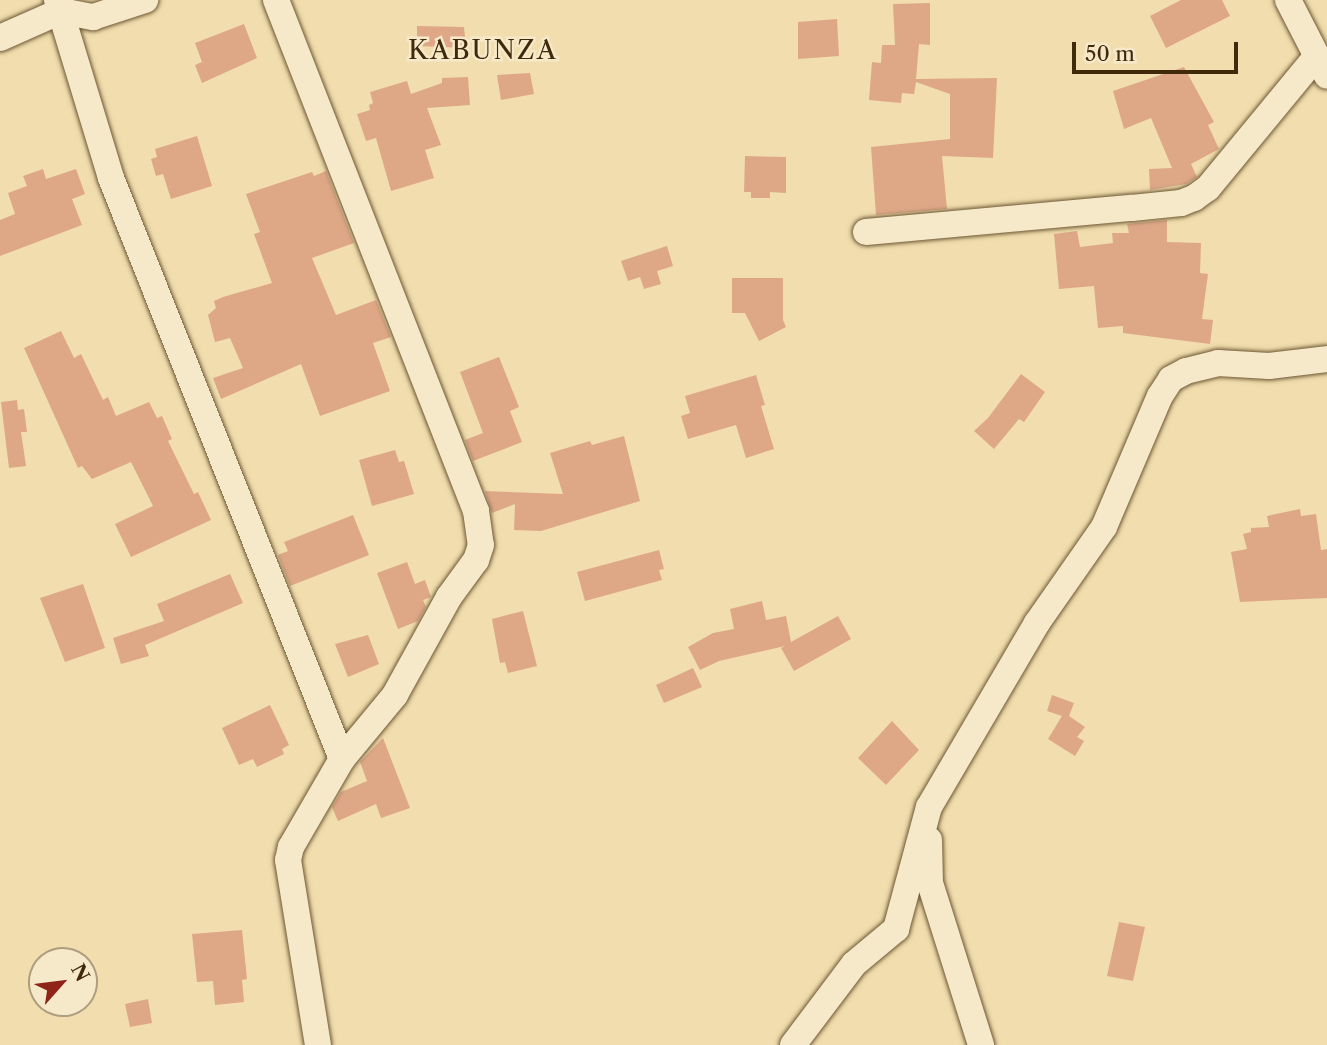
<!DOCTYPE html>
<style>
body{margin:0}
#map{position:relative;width:1327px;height:1045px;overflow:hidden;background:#f1ddad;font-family:"Libre Caslon Text",serif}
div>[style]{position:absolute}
.building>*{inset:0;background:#dea887}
.roads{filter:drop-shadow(0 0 2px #6d5734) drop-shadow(0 0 2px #6d5734)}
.street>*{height:26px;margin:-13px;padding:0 13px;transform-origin:13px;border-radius:13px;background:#f6e9ca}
span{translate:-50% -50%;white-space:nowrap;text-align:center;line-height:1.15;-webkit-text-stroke:5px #f6e9ca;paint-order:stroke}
.quarter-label{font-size:26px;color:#412a0b;letter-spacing:2px}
.north{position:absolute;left:28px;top:947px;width:70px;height:70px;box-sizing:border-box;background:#f6e9ca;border:2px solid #ae9d7e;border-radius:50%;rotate:62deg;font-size:19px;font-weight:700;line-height:28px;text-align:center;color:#412a0b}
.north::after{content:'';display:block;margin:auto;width:24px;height:32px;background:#8f2418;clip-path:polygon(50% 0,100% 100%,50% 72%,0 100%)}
.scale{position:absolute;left:1072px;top:42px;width:166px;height:32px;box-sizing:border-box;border:4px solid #412a0b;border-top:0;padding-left:9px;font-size:21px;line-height:24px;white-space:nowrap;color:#412a0b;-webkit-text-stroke:5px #f6e9ca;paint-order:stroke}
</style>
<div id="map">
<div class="building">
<i style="clip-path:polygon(1181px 0,1222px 0,1230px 16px,1166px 48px,1150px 16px)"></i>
<i style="clip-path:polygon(930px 3px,930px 45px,919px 44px,916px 79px,997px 78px,993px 158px,942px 156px,947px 209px,876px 215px,871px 147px,950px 139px,950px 94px,916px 82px,914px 94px,902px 93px,901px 103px,869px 100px,872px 62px,881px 63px,882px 45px,895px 45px,893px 4px)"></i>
<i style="clip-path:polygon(837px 19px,839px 56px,798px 59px,798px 22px)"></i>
<i style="clip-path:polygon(244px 24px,257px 58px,202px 83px,195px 65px,202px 62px,195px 43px)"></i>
<i style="clip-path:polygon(417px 26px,464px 27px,466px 48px,417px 46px)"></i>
<i style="clip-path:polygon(1184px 67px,1214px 122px,1208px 125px,1219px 149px,1191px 164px,1197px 177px,1186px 184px,1150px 190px,1149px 169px,1172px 168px,1151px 118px,1124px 129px,1113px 91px)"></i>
<i style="clip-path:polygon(530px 73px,534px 94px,501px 100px,497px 75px)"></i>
<i style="clip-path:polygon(468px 77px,470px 105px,427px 108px,441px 145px,425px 150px,434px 178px,391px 191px,376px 138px,366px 141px,357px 114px,370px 110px,369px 105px,373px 103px,370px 92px,407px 81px,411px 94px,442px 83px,442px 78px)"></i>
<i style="clip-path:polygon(197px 136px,212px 186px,171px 199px,163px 174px,156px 176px,151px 159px,157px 157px,155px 149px)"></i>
<i style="clip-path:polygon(745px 156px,786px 157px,786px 193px,770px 192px,770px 198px,751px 198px,751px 192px,744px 192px)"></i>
<i style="clip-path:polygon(43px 169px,46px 179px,76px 169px,85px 194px,72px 199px,82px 225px,0 256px,0 220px,15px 214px,8px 193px,27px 186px,23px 176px)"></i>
<i style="clip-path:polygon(326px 171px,354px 243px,312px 258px,336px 315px,376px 300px,391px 337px,373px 343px,390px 391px,320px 416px,301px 364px,221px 399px,213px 378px,243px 368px,230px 338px,215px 342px,208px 315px,216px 308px,214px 301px,223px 297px,272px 283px,254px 234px,260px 232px,246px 194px,312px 172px,314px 176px)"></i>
<i style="clip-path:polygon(1167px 220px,1167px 242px,1201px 243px,1200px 273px,1208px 274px,1202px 319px,1213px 320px,1210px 344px,1123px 333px,1123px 326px,1098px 328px,1094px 286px,1059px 289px,1054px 234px,1077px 231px,1080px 247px,1113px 243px,1112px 233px,1129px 233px,1127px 224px)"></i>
<i style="clip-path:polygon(667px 246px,673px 266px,657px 271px,661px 284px,644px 289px,640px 277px,628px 281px,621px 261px)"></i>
<i style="clip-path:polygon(732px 278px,783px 278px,783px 320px,786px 327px,759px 341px,745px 313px,732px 313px)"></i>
<i style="clip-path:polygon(61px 331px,74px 358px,81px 354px,103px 400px,108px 397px,116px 416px,149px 402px,157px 418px,162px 416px,172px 439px,168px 441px,194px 494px,198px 492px,211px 520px,131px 557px,115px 524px,153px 506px,131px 462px,92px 479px,82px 466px,78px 468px,24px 348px)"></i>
<i style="clip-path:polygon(499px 357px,519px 407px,510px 411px,522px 442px,473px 461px,465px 440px,483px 433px,460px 372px)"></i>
<i style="clip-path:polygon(1021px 374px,1045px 392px,1024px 422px,1019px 419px,994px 449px,974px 431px,988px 418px)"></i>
<i style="clip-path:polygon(756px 375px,765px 405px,761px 406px,774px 449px,746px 458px,736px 425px,688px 439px,681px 416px,690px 413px,685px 396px)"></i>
<i style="clip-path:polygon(17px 400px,18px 410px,24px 409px,27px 432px,21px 432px,26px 466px,9px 468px,1px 402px)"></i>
<i style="clip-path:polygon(624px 436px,640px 501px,541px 531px,514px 530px,515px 504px,492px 513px,485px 491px,563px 494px,550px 453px,590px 441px,592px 445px)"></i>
<i style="clip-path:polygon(395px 450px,399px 462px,404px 461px,414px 494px,372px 506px,359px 460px)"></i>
<i style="clip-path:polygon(1300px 509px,1301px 516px,1316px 514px,1321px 550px,1327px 549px,1327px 598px,1240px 602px,1231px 552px,1247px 549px,1243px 534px,1251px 532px,1251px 528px,1269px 527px,1267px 516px)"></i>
<i style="clip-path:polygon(353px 515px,369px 555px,290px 586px,278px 555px,288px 551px,284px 542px)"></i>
<i style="clip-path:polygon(659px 550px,664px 569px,659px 570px,662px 580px,585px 601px,577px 572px)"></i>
<i style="clip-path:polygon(407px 562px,415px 584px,425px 580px,431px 597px,423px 600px,426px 607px,418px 621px,398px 629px,377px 573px)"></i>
<i style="clip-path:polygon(230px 574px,243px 603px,145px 645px,149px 656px,121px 664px,113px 638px,164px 621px,157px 604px)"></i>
<i style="clip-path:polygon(83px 584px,105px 648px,65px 662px,40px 598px)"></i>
<i style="clip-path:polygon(762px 601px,766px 620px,786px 616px,791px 642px,838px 616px,851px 639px,794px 671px,781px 648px,785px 646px,719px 661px,700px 670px,688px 647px,713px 633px,734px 629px,730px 609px)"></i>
<i style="clip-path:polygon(523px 611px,537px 666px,508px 673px,505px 662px,500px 663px,492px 619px)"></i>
<i style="clip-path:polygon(368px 635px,379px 664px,348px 677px,335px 644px)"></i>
<i style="clip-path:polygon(693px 668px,702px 687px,664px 703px,656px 685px)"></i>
<i style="clip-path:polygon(1052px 695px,1074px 703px,1069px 716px,1085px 727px,1077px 737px,1084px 741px,1075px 756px,1048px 739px,1062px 716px,1047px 711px)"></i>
<i style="clip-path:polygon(270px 705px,289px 745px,282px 749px,284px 754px,257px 767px,253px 759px,239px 765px,222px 728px)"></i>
<i style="clip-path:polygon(892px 721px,919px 750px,886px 785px,858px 758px)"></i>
<i style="clip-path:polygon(383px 738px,410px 808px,381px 818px,376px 804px,338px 821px,332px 807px,341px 792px,367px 781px,360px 762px)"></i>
<i style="clip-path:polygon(1119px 922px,1145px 927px,1133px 981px,1107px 976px)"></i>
<i style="clip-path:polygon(242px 930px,247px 979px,242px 980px,244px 1002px,215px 1005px,213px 981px,197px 982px,192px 934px)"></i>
<i style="clip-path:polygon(148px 999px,152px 1023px,130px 1027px,125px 1004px)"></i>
</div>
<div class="roads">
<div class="street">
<i style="left:57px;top:0;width:186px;rotate:73.1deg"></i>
<i style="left:111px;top:178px;width:625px;rotate:68.32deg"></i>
<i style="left:276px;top:0;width:549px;rotate:68.63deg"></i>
<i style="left:476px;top:511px;width:34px;rotate:82deg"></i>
<i style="left:481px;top:545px;width:16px;rotate:108deg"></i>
<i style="left:476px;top:560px;width:46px;rotate:126.1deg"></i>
<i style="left:449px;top:597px;width:112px;rotate:118.9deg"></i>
<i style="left:395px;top:695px;width:83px;rotate:129.6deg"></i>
<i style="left:342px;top:759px;width:102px;rotate:120.1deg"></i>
<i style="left:291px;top:847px;width:13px;rotate:103deg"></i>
<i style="left:288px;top:860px;width:187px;rotate:80.8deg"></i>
<i style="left:1288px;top:0;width:85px;rotate:62.8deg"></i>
<i style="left:0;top:38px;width:67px;rotate:-23.9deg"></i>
<i style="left:61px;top:11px;width:33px;rotate:11deg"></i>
<i style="left:93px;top:17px;width:55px;rotate:-18.1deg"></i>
<i style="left:866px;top:232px;width:267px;rotate:-5.2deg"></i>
<i style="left:1132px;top:208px;width:49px;rotate:-5.8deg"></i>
<i style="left:1181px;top:203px;width:14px;rotate:-21deg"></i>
<i style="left:1194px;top:198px;width:17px;rotate:-36deg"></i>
<i style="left:1208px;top:188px;width:171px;rotate:-50.5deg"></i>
<i style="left:929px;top:840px;width:43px;rotate:88.7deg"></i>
<i style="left:930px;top:883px;width:170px;rotate:72.5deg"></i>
<i style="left:793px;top:1045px;width:101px;rotate:-53deg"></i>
<i style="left:854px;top:964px;width:55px;rotate:-39.8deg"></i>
<i style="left:896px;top:929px;width:126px;rotate:-74.9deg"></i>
<i style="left:929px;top:807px;width:213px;rotate:-59.6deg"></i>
<i style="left:1037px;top:623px;width:117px;rotate:-55.1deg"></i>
<i style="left:1104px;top:527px;width:142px;rotate:-66.9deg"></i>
<i style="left:1160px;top:396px;width:20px;rotate:-57deg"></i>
<i style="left:1171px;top:379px;width:17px;rotate:-28deg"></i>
<i style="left:1186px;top:371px;width:33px;rotate:-14deg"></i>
<i style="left:1218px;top:363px;width:51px;rotate:3.4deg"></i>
<i style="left:1269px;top:366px;width:58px;rotate:-6.9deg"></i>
</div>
</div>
<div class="quarter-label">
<span style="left:483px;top:51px">KABUNZA</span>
</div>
<div class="north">N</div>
<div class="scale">50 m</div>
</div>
